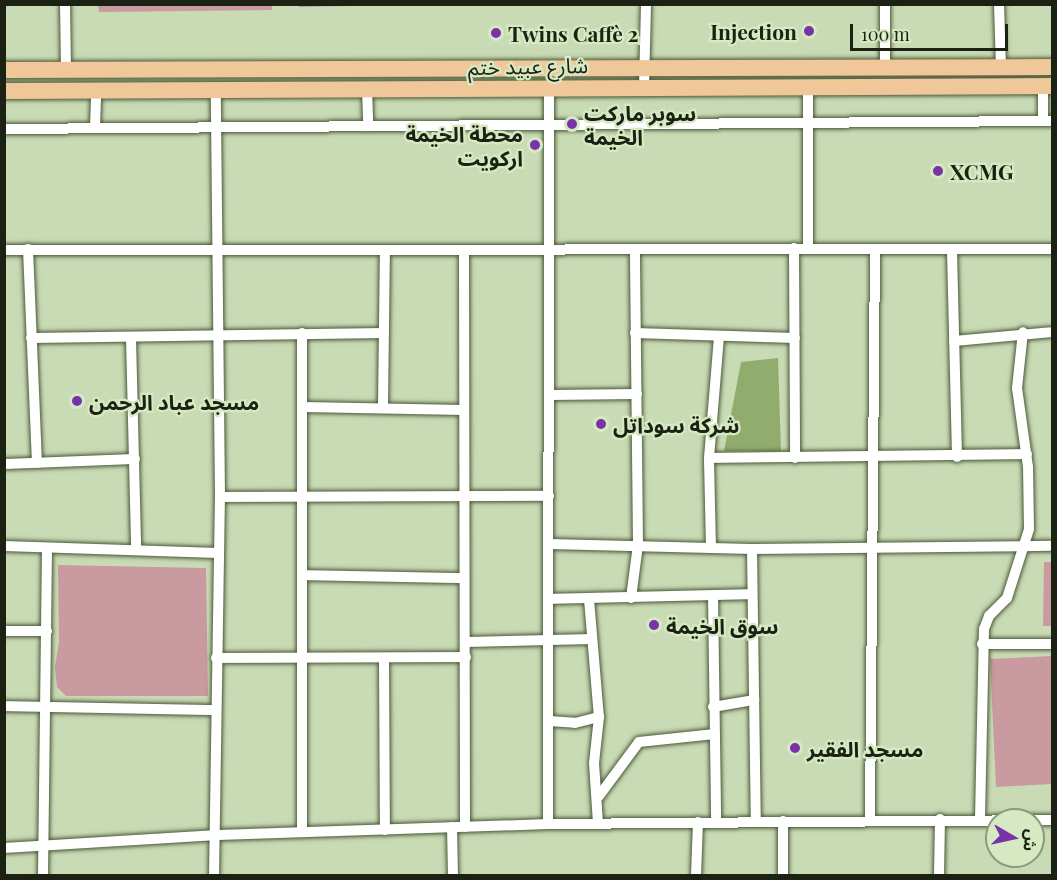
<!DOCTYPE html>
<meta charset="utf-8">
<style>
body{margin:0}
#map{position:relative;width:1057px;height:880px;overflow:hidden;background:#c9dbb5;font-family:"Playfair Display","Noto Sans Arabic",serif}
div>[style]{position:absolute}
.green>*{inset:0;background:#ca9aa1}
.water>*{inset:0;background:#91ad6e}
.roads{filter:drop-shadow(0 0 2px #4a5938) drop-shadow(0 0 2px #4a5938)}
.minor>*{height:10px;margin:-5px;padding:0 5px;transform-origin:5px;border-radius:5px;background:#fff}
.primary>*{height:16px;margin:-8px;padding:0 8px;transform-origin:8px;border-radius:8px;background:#efc799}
.dots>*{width:16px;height:16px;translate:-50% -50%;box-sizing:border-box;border:3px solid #d6e9c2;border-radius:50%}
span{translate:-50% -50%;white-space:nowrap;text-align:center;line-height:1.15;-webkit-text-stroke:4.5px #d6e9c2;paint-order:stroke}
.poi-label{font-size:21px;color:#1b2213;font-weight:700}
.right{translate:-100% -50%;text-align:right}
.left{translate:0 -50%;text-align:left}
.street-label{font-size:21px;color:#1b2213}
.frame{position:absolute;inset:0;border:6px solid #1b2213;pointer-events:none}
.north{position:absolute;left:985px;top:808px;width:60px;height:60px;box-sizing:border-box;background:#d6e9c2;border:2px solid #8b997c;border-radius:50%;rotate:99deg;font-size:16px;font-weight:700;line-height:24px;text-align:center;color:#1b2213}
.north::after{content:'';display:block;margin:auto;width:21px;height:27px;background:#7833a7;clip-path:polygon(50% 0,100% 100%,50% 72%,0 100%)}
.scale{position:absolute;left:850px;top:24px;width:158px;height:27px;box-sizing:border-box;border:3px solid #1b2213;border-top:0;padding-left:8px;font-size:18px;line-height:21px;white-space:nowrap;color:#1b2213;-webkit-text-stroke:4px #d6e9c2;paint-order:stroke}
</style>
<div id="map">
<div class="green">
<i style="clip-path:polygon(272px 4px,272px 10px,99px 12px,98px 4px)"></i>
<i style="clip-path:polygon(450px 4px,299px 7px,299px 4px)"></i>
<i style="clip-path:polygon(1044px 562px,1052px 562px,1052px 626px,1043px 626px)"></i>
<i style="clip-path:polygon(58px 565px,206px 568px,208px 696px,66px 696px,57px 687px,55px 667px,59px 642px)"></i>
<i style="clip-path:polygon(1052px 656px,1052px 784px,996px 787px,990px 659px)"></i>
</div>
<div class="water">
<i style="clip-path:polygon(778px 358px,781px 451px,724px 451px,741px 362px)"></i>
</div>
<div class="roads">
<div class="minor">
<i style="left:65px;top:4px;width:66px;rotate:89.1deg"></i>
<i style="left:999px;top:4px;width:63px;rotate:88.2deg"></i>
<i style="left:885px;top:66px;width:62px;rotate:-90deg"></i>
<i style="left:644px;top:87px;width:83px;rotate:-88.6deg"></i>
<i style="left:367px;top:89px;width:37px;rotate:88deg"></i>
<i style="left:1043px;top:121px;width:35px;rotate:-90deg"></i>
<i style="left:95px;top:127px;width:35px;rotate:-88deg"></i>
<i style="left:4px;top:129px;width:1048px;rotate:-0.44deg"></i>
<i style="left:794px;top:248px;width:210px;rotate:89.7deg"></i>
<i style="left:808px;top:248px;width:162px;rotate:-90deg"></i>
<i style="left:28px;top:249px;width:214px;rotate:87.6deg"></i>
<i style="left:4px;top:250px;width:1048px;rotate:-0.05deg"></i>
<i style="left:464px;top:250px;width:577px;rotate:89.9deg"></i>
<i style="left:952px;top:251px;width:206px;rotate:88.6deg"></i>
<i style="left:635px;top:333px;width:160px;rotate:1.8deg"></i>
<i style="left:31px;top:338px;width:353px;rotate:-0.8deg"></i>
<i style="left:131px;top:338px;width:212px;rotate:88.6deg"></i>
<i style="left:954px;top:341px;width:98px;rotate:-5.2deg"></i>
<i style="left:549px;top:395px;width:88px;rotate:-0.7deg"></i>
<i style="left:303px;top:407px;width:161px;rotate:1.1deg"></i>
<i style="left:383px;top:407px;width:155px;rotate:-89.3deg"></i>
<i style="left:709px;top:458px;width:318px;rotate:-0.7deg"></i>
<i style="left:4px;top:464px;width:131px;rotate:-2.2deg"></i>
<i style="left:220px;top:497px;width:329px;rotate:-0.2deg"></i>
<i style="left:549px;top:544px;width:203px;rotate:1.4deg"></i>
<i style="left:752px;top:549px;width:300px;rotate:-0.6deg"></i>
<i style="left:4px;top:546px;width:214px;rotate:1.9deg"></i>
<i style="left:711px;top:548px;width:90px;rotate:-91.3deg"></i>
<i style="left:709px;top:458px;width:122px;rotate:-85.3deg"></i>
<i style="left:752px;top:549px;width:272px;rotate:89.2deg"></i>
<i style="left:302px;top:575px;width:162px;rotate:1.1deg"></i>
<i style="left:713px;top:595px;width:226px;rotate:89.2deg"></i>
<i style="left:631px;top:598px;width:53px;rotate:-82.5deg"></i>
<i style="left:638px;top:545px;width:294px;rotate:-90.6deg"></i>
<i style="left:549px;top:599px;width:203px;rotate:-1.4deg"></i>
<i style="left:589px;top:599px;width:118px;rotate:85.2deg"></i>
<i style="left:599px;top:717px;width:46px;rotate:96.2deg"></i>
<i style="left:594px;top:763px;width:61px;rotate:86.2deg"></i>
<i style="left:4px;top:631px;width:43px"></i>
<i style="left:466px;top:642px;width:126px;rotate:-1.4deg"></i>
<i style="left:982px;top:644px;width:70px"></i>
<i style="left:216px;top:658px;width:250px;rotate:-0.2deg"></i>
<i style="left:384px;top:658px;width:172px;rotate:89.7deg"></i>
<i style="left:4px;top:706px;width:212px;rotate:1.1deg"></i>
<i style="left:713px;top:707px;width:42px;rotate:-9.7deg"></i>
<i style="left:549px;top:721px;width:26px;rotate:4deg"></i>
<i style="left:575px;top:723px;width:25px;rotate:-14deg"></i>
<i style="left:599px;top:796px;width:67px;rotate:-53.5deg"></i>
<i style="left:639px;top:742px;width:76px;rotate:-6deg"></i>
<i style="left:980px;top:819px;width:190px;rotate:-88.8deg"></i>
<i style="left:984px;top:629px;width:14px;rotate:-69deg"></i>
<i style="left:989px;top:616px;width:25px;rotate:-45deg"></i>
<i style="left:1007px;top:598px;width:72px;rotate:-72.3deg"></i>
<i style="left:1029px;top:529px;width:62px;rotate:-90.9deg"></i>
<i style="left:1028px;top:467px;width:80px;rotate:-97.9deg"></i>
<i style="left:1017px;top:388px;width:56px;rotate:-83.9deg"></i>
<i style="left:870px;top:820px;width:571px;rotate:-89.5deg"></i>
<i style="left:783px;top:821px;width:55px;rotate:90deg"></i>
<i style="left:548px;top:824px;width:736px;rotate:-89.92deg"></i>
<i style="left:452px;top:827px;width:49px;rotate:88.8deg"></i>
<i style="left:302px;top:832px;width:499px;rotate:-90deg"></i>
<i style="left:4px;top:848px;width:214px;rotate:-3.5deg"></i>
<i style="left:218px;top:835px;width:330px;rotate:-1.9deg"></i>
<i style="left:548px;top:824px;width:504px;rotate:-0.45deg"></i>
<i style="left:43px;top:876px;width:328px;rotate:-89.3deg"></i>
<i style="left:214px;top:876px;width:379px;rotate:-89.1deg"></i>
<i style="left:220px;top:497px;width:405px;rotate:-90.6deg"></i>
<i style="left:696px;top:876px;width:54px;rotate:-87.9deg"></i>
<i style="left:939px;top:876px;width:57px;rotate:-89deg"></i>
</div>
<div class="primary">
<i style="left:4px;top:70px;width:1048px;rotate:-0.16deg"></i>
<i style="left:4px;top:91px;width:1048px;rotate:-0.27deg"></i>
</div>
</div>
<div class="dots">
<i style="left:809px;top:31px;background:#7833a7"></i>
<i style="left:496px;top:33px;background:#7833a7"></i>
<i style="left:572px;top:124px;background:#7833a7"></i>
<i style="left:535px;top:145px;background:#7833a7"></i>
<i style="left:938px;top:171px;background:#7833a7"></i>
<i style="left:77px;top:401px;background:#7833a7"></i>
<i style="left:601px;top:424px;background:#7833a7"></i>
<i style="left:654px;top:625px;background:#7833a7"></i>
<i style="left:795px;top:748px;background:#7833a7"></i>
</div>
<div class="poi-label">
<span class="right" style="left:797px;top:31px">Injection</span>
<span class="left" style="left:508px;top:33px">Twins Caffè 2</span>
<span class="left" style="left:584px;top:124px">سوبر ماركت<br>الخيمة</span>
<span class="right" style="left:523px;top:145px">محطة الخيمة<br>اركويت</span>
<span class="left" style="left:950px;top:171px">XCMG</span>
<span class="left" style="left:89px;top:401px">مسجد عباد الرحمن</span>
<span class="left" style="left:613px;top:424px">شركة سوداتل</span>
<span class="left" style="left:666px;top:625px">سوق الخيمة</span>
<span class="left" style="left:807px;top:748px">مسجد الفقير</span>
</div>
<div class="street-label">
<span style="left:528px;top:65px;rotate:-1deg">شارع عبيد ختم</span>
</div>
<div class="frame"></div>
<div class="north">ش</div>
<div class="scale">100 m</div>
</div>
